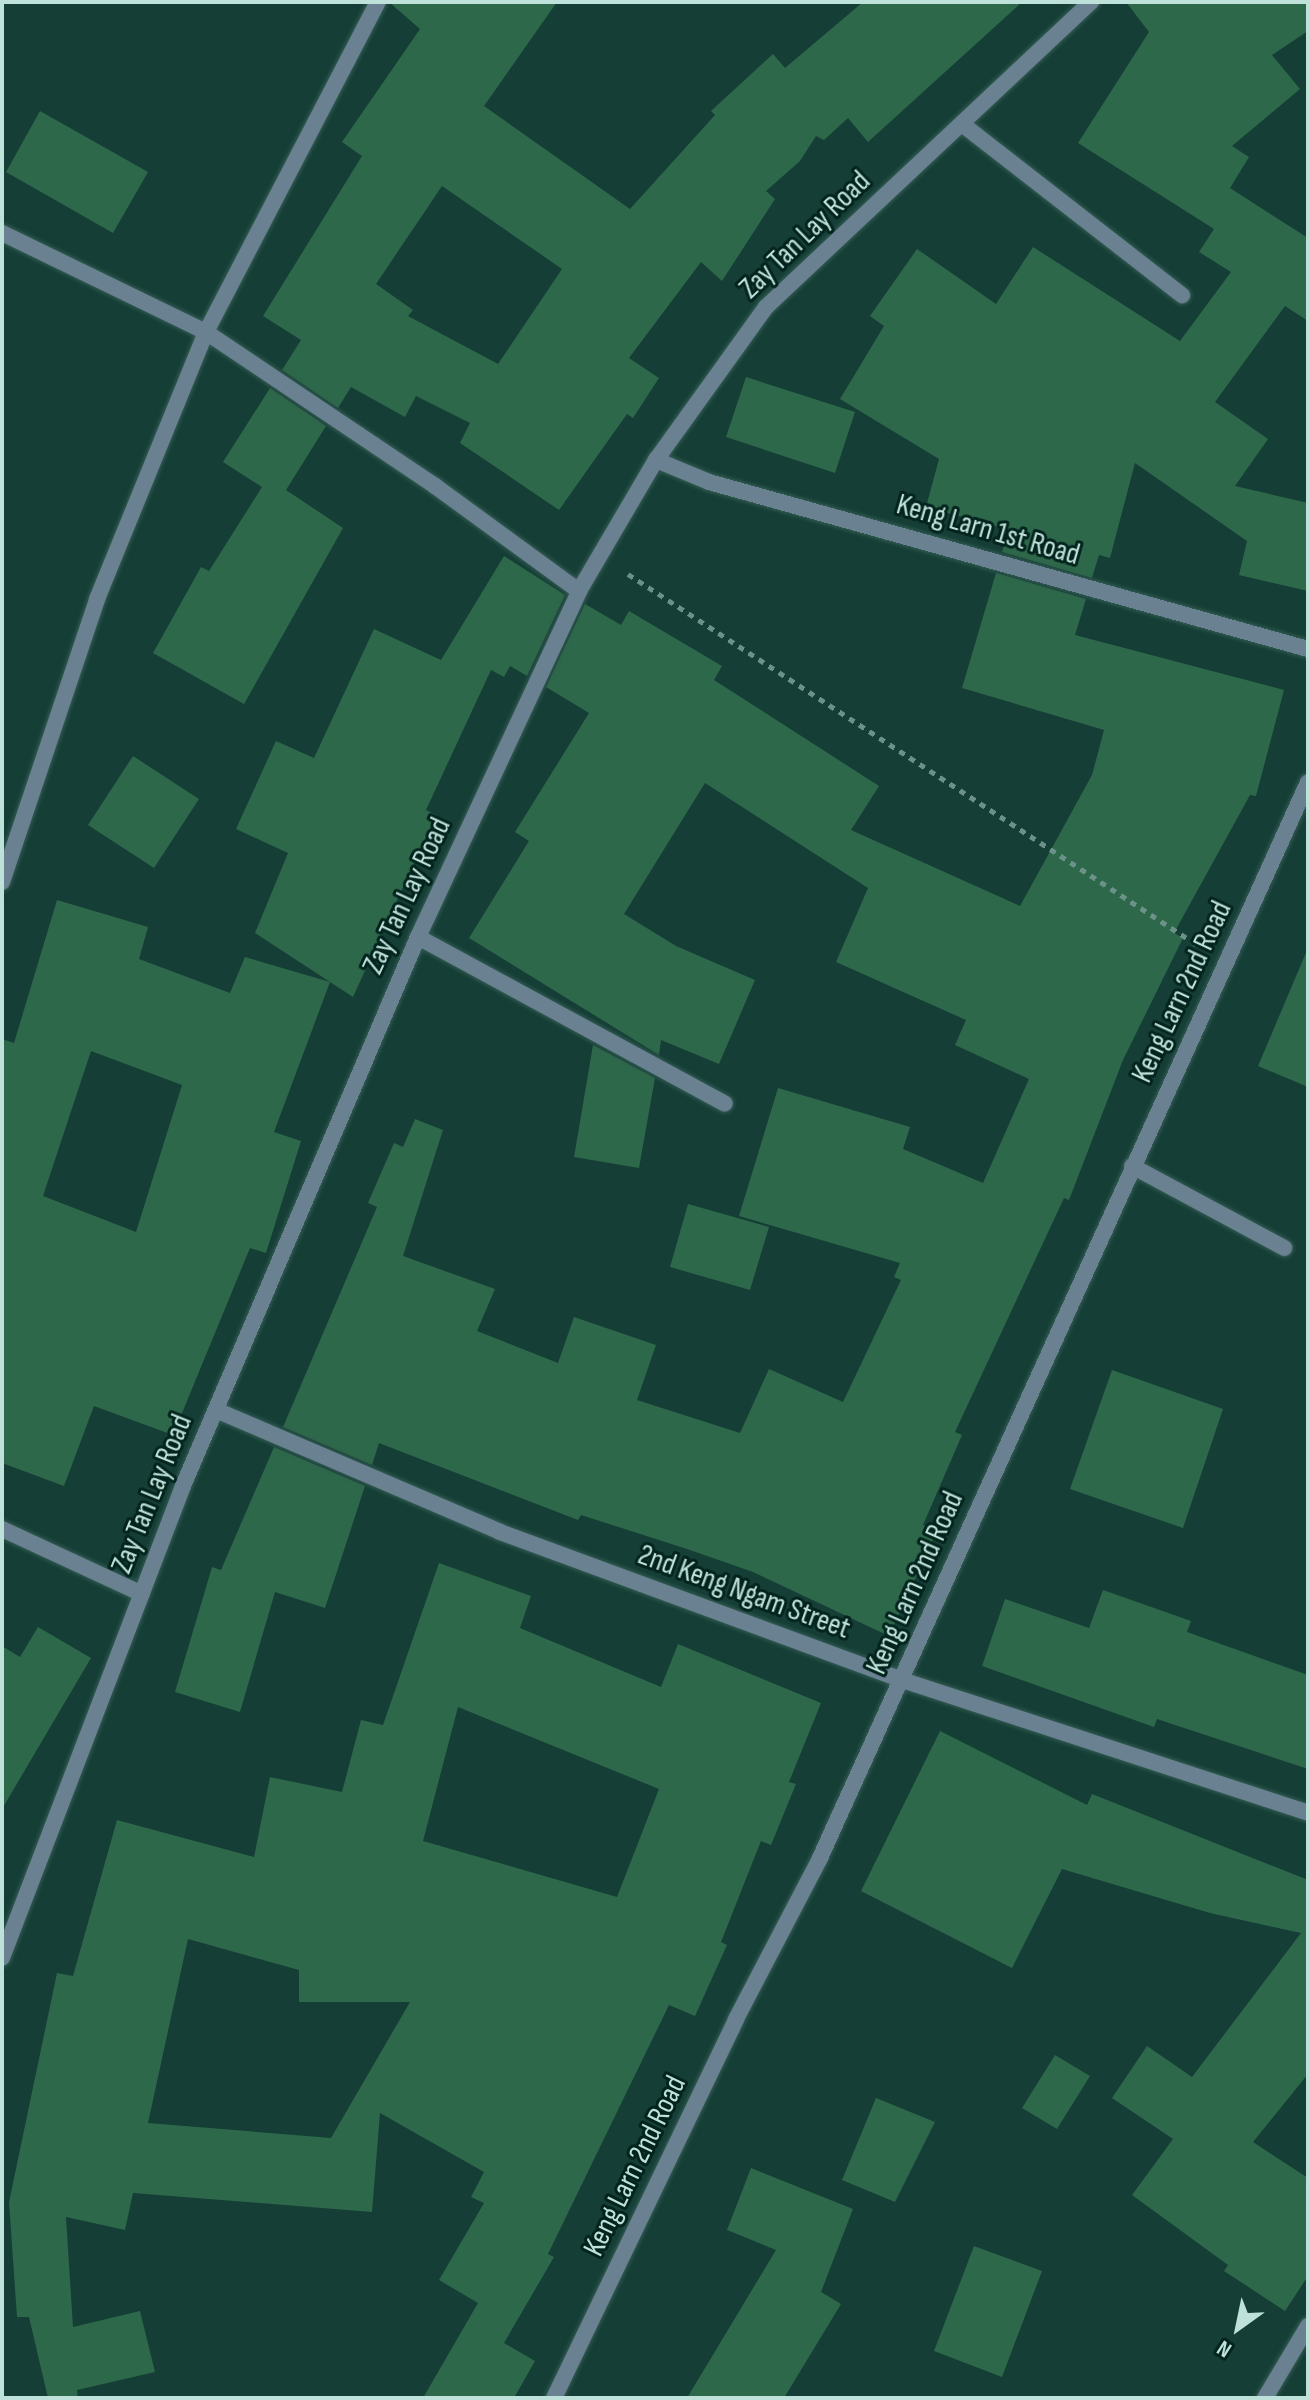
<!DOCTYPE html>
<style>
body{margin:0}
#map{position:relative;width:1310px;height:2400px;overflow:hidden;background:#153e36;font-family:"Sofia Sans Condensed",sans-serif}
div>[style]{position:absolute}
.building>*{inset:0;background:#2e684a}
.path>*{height:5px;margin-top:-2.5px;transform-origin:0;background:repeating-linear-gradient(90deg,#6b9189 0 6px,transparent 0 12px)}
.roads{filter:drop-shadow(0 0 2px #335c53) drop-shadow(0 0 2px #335c53)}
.service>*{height:16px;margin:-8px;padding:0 8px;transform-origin:8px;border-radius:8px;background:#6a8191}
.minor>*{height:16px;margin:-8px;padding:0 8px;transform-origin:8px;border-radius:8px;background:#6a8191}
.tertiary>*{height:16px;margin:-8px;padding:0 8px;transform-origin:8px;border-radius:8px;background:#6a8191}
span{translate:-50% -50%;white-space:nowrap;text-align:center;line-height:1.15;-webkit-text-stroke:6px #03231d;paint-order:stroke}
.street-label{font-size:30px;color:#bee2d9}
.frame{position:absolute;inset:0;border:4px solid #bee2d9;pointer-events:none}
.north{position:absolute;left:1198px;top:2288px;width:80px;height:80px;-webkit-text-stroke:6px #03231d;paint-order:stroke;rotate:213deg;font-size:22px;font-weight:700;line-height:32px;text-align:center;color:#bee2d9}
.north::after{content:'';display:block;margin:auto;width:28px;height:36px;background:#bee2d9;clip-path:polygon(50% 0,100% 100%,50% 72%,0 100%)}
</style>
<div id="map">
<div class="building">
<i style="clip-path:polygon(evenodd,389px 2px,557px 2px,484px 106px,630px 209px,715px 115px,711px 111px,773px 54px,785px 68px,863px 2px,1022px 2px,868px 142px,848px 118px,824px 140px,816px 136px,800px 161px,766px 191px,775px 199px,722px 281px,701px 262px,629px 358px,659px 378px,633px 418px,627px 414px,559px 510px,460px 443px,470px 423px,416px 396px,405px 417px,351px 387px,338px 408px,282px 370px,301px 340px,263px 316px,362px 156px,342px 142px,420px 29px,389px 2px,442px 186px,562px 269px,498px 364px,408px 316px,413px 310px,376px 284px,442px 186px)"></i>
<i style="clip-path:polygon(1126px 2px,1308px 2px,1308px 31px,1272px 55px,1300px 89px,1232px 146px,1249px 157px,1230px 188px,1308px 238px,1308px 321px,1285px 306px,1215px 402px,1268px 439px,1235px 486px,1308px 503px,1308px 591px,1239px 575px,1247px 541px,1135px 463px,1110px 558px,1099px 555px,1092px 578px,1002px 552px,1009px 530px,926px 507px,939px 459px,840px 399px,884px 326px,870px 316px,917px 249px,996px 304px,1033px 247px,1180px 341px,1231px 272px,1199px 252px,1214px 229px,1078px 143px,1149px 32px)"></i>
<i style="clip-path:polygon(40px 111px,148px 172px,113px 233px,6px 172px)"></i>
<i style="clip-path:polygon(746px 377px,855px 412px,835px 473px,726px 437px)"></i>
<i style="clip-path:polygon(270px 388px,326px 426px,286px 490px,343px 528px,244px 704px,153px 653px,201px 567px,209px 571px,262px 487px,223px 462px)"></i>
<i style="clip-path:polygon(504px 556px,565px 595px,527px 676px,510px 666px,504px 677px,491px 670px,426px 810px,436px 815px,353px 997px,255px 933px,288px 853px,236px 829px,276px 741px,314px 758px,374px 629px,441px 660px)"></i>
<i style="clip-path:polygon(996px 573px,1086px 599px,1075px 635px,1284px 690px,1256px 796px,1250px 795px,1174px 933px,1183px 938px,1123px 1060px,1069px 1200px,1064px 1198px,955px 1432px,962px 1435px,923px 1525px,937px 1531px,889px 1636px,753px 1572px,687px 1549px,581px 1515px,578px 1520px,379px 1443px,372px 1465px,283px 1427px,377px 1207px,368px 1203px,394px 1143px,403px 1147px,415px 1119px,443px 1130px,403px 1256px,495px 1289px,477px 1331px,558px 1363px,574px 1317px,656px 1345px,637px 1400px,740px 1433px,769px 1369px,843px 1402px,901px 1280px,894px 1277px,900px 1263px,739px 1216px,778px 1088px,910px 1127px,903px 1149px,983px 1183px,1029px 1079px,955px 1045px,966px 1020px,836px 962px,868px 888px,705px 783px,624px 914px,676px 946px,755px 980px,719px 1064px,661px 1040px,659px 1055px,469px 938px,529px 841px,515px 832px,589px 713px,546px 687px,585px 604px,621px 625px,629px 611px,722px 666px,714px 680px,879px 786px,851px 830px,1020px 906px,1092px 775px,1104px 730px,962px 688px)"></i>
<i style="clip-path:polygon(133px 756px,199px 799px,154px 868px,88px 825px)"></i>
<i style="clip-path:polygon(evenodd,57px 900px,148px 927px,139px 959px,230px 993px,245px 957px,330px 982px,274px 1132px,301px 1141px,266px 1253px,250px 1248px,173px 1435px,94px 1406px,64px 1486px,2px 1463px,2px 1039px,14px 1043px,57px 900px,91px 1051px,182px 1085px,136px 1232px,43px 1196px,91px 1051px)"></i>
<i style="clip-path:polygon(1308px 948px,1308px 1087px,1258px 1066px)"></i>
<i style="clip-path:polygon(593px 1045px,655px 1078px,639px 1168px,574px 1157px)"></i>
<i style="clip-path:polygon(688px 1204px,769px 1227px,750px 1290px,670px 1267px)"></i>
<i style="clip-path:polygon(1112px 1370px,1223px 1409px,1183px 1528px,1070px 1489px)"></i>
<i style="clip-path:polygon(274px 1447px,365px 1486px,325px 1608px,275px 1592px,240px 1712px,175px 1692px,212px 1567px,221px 1570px)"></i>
<i style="clip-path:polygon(evenodd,439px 1563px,531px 1596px,520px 1628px,661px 1687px,678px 1644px,821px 1703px,789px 1782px,796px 1784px,771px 1845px,761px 1841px,721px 1942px,727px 1945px,695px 2016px,669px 2005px,548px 2254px,554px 2257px,504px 2343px,535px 2361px,514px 2398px,423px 2398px,478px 2303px,439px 2280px,484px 2203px,471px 2197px,484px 2172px,380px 2113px,372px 2212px,133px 2193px,125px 2230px,66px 2217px,73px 2327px,140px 2311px,155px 2372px,77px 2390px,78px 2398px,48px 2398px,29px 2317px,17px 2317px,9px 2202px,57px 1973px,73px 1976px,117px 1820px,254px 1857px,270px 1777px,342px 1792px,361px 1720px,383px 1725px,439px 1563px,458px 1707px,659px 1789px,617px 1897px,423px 1841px,458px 1707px,439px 1563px,188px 1939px,299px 1970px,299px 2002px,410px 2002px,331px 2138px,148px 2123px,188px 1939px)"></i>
<i style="clip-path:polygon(1103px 1590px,1191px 1621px,1187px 1632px,1308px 1675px,1308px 1769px,1157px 1719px,1154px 1727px,982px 1666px,1005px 1599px,1089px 1628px)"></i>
<i style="clip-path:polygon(38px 1627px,91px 1658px,2px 1809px,2px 1646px,20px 1657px)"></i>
<i style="clip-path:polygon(940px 1731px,1087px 1805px,1092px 1794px,1308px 1880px,1308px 2074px,1253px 2142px,1308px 2178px,1308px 2276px,1285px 2311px,1224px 2271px,1228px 2265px,1132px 2195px,1173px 2139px,1112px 2098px,1147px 2046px,1192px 2077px,1301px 1933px,1210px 1913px,1062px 1869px,1012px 1968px,861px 1891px)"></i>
<i style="clip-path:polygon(1055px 2055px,1090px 2076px,1057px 2129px,1022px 2108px)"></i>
<i style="clip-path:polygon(876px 2098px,935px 2122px,895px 2202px,842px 2180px)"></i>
<i style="clip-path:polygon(751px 2168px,853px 2209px,821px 2292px,841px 2304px,784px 2398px,687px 2398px,776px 2250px,727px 2230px)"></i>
<i style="clip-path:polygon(974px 2246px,1042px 2271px,1002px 2377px,934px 2351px)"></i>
</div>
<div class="path">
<i style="left:628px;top:574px;width:678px;rotate:33.08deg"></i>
</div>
<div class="roads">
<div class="service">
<i style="left:962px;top:124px;width:279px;rotate:37.9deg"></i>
<i style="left:418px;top:937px;width:349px;rotate:28.5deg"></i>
<i style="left:1132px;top:1166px;width:173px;rotate:28.3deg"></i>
</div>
<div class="minor">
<i style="left:2px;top:233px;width:227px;rotate:25.9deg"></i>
<i style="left:206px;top:332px;width:276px;rotate:33.9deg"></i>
<i style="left:435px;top:486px;width:178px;rotate:36.1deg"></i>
<i style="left:656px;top:460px;width:57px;rotate:22.5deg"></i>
<i style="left:709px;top:482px;width:622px;rotate:15.58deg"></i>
<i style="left:2px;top:882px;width:299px;rotate:-71.4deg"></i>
<i style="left:97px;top:599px;width:288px;rotate:-67.8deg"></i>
<i style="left:206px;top:332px;width:372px;rotate:-62.5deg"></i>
<i style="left:216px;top:1410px;width:309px;rotate:23.2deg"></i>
<i style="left:500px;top:1532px;width:428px;rotate:20.2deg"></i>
<i style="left:902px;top:1680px;width:427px;rotate:18.1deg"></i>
<i style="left:2px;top:1529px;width:154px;rotate:24.9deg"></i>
<i style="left:554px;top:2398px;width:420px;rotate:-64.3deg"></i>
<i style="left:736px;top:2019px;width:182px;rotate:-62.4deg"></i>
<i style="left:820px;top:1858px;width:1181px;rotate:-65.6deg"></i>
<i style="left:1265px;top:2398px;width:84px;rotate:-59.2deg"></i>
</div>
<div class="tertiary">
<i style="left:2px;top:1958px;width:506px;rotate:-69.02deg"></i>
<i style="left:183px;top:1486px;width:597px;rotate:-66.83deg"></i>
<i style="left:418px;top:937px;width:382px;rotate:-65deg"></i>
<i style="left:579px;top:591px;width:152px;rotate:-59.6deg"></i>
<i style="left:656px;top:460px;width:188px;rotate:-54.3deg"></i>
<i style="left:766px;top:307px;width:446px;rotate:-43.2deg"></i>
</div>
</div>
<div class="street-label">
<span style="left:805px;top:235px;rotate:-44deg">Zay Tan Lay Road</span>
<span style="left:988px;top:530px;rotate:16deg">Keng Larn 1st Road</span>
<span style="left:407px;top:896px;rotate:-65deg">Zay Tan Lay Road</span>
<span style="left:1182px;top:992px;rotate:-65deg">Keng Larn 2nd Road</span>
<span style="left:152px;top:1494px;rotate:-68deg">Zay Tan Lay Road</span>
<span style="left:915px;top:1583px;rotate:-66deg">Keng Larn 2nd Road</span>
<span style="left:744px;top:1592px;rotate:20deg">2nd Keng Ngam Street</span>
<span style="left:635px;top:2166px;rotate:-64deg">Keng Larn 2nd Road</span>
</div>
<div class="frame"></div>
<div class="north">N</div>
</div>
